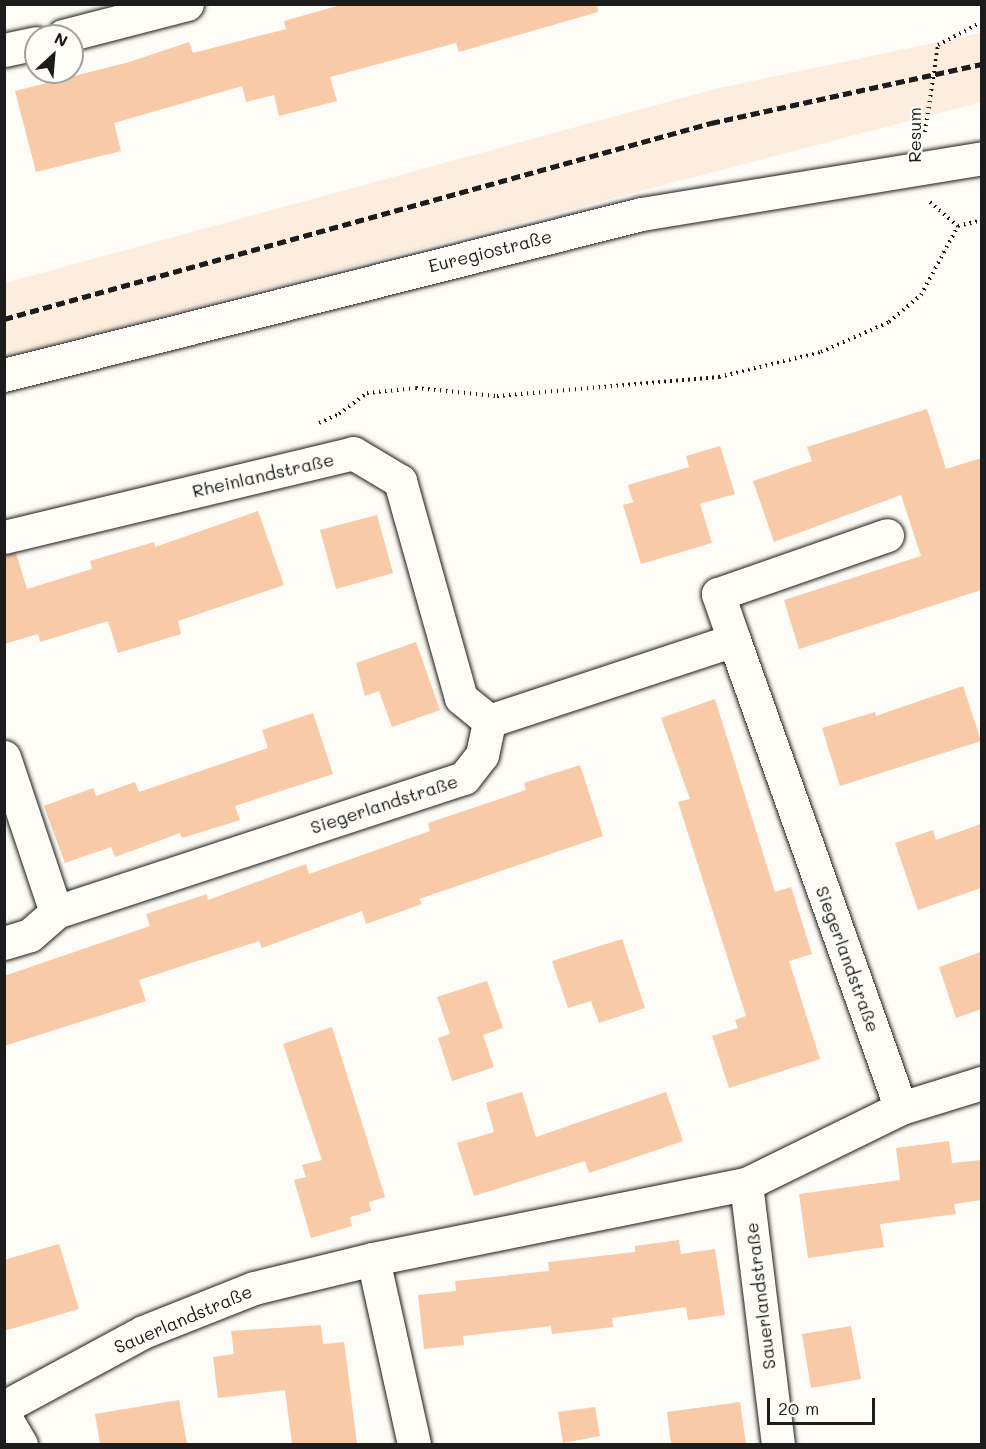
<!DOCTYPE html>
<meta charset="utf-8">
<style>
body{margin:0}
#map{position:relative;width:986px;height:1449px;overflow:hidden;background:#fdfcf7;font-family:Mali,sans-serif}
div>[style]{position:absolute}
.built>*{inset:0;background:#fceddf}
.building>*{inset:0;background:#f8caa7}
.path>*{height:4px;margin-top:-2px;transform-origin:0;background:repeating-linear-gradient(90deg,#1c1c1c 0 1.5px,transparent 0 6px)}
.roads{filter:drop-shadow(0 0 2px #1c1c1c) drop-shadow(0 0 2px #1c1c1c)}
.street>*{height:33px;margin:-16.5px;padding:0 16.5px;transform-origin:16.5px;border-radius:16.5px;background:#fdfcf7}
.secondary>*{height:33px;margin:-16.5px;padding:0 16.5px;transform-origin:16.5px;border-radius:16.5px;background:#fdfcf7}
.rail>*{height:4.5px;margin-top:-2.25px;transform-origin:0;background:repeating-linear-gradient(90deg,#1c1c1c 0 9px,transparent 0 13.5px)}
span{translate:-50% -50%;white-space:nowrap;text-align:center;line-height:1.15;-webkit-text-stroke:4.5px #fdfcf7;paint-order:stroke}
.street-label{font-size:18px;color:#1c1c1c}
.frame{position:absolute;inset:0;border:6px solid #1c1c1c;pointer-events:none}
.north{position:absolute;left:24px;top:24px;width:60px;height:60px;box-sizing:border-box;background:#fdfcf7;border:2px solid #a3a29f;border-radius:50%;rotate:26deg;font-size:16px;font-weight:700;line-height:24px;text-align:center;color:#1c1c1c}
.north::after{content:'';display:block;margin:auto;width:21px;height:27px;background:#1c1c1c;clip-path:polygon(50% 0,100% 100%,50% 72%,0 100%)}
.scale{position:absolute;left:767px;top:1398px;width:108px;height:27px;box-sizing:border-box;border:3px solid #1c1c1c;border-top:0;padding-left:8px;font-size:18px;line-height:21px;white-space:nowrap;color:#1c1c1c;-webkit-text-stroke:4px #fdfcf7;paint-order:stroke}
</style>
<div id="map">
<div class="built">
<i style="clip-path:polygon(981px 33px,981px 102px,5px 357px,5px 283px,715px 89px)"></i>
</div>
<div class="building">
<i style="clip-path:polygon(344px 4px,597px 4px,598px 12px,459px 52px,456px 43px,330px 77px,337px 101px,279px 116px,274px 95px,246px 102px,242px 86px,114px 123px,121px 151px,36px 172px,15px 91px,129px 62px,189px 42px,193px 53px,286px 29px,284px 21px)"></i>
<i style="clip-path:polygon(927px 409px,946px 469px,981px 458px,981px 590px,799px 649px,784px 600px,921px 556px,901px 495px,774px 542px,753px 481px,812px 461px,807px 447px)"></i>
<i style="clip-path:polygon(720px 446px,735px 494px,700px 504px,712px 543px,641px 564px,623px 505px,633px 502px,628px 485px,689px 467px,686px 456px)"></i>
<i style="clip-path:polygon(258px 511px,284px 585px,178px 621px,181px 634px,118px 653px,108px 621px,40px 642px,38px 634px,4px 644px,4px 555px,16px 553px,27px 589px,92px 569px,90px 561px,154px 542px,155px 547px)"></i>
<i style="clip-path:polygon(377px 515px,393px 573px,336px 589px,320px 530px)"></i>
<i style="clip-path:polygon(416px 642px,440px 710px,392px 727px,379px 691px,365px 696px,356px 663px)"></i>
<i style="clip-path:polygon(963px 686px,981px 741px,840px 786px,822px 728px,875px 712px,876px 716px)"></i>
<i style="clip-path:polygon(715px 699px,775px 892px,791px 887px,812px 954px,789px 961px,820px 1059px,729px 1088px,712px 1036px,738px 1028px,735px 1020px,746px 1016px,678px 802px,690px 799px,661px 718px)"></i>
<i style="clip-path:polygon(313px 713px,333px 774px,235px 806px,240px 820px,182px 838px,180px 833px,115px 857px,111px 847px,65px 863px,44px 806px,93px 788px,96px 796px,135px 782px,139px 792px,268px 748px,262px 730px)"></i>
<i style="clip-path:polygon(580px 765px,603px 836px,419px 899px,422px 904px,366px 924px,362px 911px,262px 948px,259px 941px,139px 980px,146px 1001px,4px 1046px,4px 976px,150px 926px,146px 914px,207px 894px,208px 900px,306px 864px,309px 874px,430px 831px,428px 823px,526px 790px,524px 783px)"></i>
<i style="clip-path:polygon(981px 824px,981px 888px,918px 910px,895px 843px,933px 830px,936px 840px)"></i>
<i style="clip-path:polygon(622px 939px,645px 1008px,599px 1023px,591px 1001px,568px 1008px,552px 961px)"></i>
<i style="clip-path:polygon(981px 952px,981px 1009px,956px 1018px,939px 967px)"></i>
<i style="clip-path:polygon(487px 981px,503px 1028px,483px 1035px,494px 1067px,452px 1081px,438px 1038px,450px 1034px,437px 997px)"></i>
<i style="clip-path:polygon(332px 1027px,385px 1197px,369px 1202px,371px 1211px,350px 1217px,352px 1226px,311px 1238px,294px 1180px,306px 1177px,302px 1165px,322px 1160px,283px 1044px)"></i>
<i style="clip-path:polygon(522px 1092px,536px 1137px,666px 1092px,683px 1141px,589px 1173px,585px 1161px,474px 1196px,457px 1143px,494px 1132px,486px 1103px)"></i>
<i style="clip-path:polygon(949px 1141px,952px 1163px,981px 1160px,981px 1200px,954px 1204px,956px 1214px,880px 1224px,884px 1247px,808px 1258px,799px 1194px,900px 1180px,896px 1148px)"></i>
<i style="clip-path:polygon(679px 1240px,681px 1254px,715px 1249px,725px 1315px,688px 1320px,686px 1307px,612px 1318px,613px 1327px,552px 1334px,551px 1326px,463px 1336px,464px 1345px,424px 1349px,418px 1295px,456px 1291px,455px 1281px,549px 1271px,548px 1262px,635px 1252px,635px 1246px)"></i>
<i style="clip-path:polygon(59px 1244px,79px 1309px,4px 1331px,4px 1260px)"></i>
<i style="clip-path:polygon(321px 1325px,323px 1344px,344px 1342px,357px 1444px,292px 1444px,285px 1390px,218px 1398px,213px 1357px,234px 1354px,231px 1331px)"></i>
<i style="clip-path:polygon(851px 1326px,861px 1379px,811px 1388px,802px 1334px)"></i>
<i style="clip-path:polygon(179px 1400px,187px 1444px,100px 1444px,95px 1414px)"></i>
<i style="clip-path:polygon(740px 1402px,746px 1444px,671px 1444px,667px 1412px)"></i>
<i style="clip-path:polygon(595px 1407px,600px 1436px,563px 1443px,558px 1412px)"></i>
</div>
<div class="path">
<i style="left:925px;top:132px;width:88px;rotate:-81.5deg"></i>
<i style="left:938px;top:45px;width:50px;rotate:-27.6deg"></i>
<i style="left:930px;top:202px;width:37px;rotate:41deg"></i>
<i style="left:319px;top:423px;width:22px;rotate:-24deg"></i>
<i style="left:339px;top:414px;width:35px;rotate:-37deg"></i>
<i style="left:367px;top:393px;width:49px;rotate:-5.8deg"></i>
<i style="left:416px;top:388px;width:81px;rotate:5.6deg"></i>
<i style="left:497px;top:396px;width:223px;rotate:-4.9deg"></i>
<i style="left:719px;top:377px;width:105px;rotate:-13.8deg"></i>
<i style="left:821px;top:352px;width:74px;rotate:-23.8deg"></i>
<i style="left:889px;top:322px;width:42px;rotate:-40.2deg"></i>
<i style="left:921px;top:295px;width:78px;rotate:-61.8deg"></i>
<i style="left:958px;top:226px;width:25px;rotate:-14deg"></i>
</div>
<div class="roads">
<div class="street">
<i style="left:63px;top:36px;width:128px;rotate:-14.5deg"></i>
<i style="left:4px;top:50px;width:33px;rotate:-12deg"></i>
<i style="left:4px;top:537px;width:359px;rotate:-13.5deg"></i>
<i style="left:353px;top:453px;width:55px;rotate:30.8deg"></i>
<i style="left:400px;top:481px;width:225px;rotate:74.3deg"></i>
<i style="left:461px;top:698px;width:36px;rotate:39deg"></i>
<i style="left:734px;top:640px;width:49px;rotate:-109.2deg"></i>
<i style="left:718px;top:594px;width:179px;rotate:-19.2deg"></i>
<i style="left:4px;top:757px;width:163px;rotate:71.5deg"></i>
<i style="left:4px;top:943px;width:27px;rotate:-17deg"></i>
<i style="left:30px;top:935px;width:35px;rotate:-41deg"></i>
<i style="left:56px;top:912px;width:429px;rotate:-18.2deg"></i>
<i style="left:464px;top:778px;width:29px;rotate:-52deg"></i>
<i style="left:482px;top:755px;width:35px;rotate:-78deg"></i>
<i style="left:489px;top:721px;width:258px;rotate:-18.3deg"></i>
<i style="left:734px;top:640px;width:497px;rotate:70.4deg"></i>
<i style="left:746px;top:1184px;width:262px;rotate:83deg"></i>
<i style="left:373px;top:1259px;width:189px;rotate:77.5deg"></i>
<i style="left:4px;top:1407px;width:158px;rotate:-28.3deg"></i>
<i style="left:143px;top:1332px;width:119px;rotate:-21.6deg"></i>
<i style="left:254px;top:1288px;width:122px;rotate:-13.7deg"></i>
<i style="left:373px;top:1259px;width:380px;rotate:-11.4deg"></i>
<i style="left:746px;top:1184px;width:173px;rotate:-26.1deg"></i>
<i style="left:901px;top:1108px;width:85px;rotate:-17.2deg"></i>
<i style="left:4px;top:1415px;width:34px;rotate:60deg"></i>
</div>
<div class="secondary">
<i style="left:4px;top:375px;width:657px;rotate:-14.18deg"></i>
<i style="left:641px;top:214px;width:346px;rotate:-9.3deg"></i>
</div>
</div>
<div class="rail">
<i style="left:4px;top:319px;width:734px;rotate:-15.49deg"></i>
<i style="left:711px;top:123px;width:277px;rotate:-12.3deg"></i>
</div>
<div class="street-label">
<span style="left:914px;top:135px;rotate:-90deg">Resum</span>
<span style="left:490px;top:251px;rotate:-14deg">Euregiostraße</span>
<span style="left:263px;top:475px;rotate:-13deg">Rheinlandstraße</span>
<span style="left:384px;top:804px;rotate:-18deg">Siegerlandstraße</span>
<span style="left:848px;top:959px;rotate:70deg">Siegerlandstraße</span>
<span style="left:760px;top:1296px;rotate:-97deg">Sauerlandstraße</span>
<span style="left:183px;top:1319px;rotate:-23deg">Sauerlandstraße</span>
</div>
<div class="frame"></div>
<div class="north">N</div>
<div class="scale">20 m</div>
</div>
